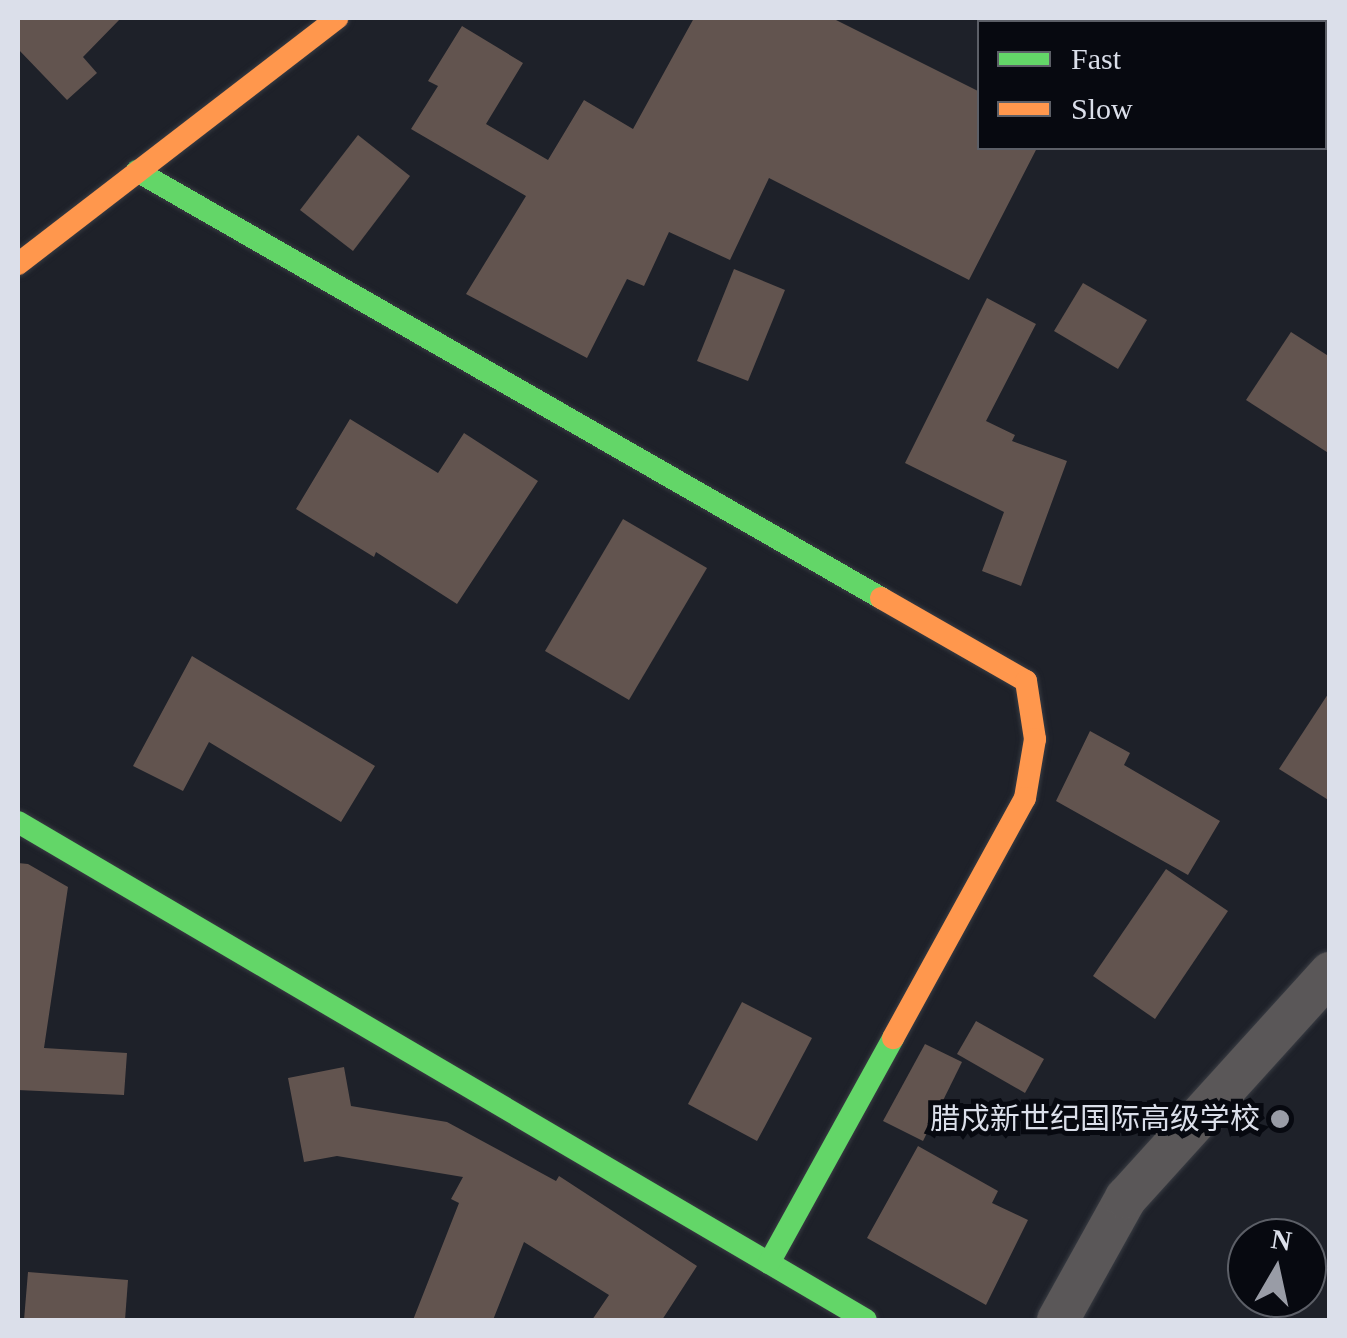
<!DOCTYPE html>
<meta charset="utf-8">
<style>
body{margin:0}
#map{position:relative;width:1347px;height:1338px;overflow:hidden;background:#1e2129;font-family:"Times New Roman","Noto Sans SC",serif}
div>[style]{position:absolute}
.building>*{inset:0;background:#62544f}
.roads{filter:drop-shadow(0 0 2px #393c43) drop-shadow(0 0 2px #393c43)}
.street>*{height:42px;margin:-21px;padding:0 21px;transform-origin:21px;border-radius:21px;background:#5a5758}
.fast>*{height:22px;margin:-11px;padding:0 11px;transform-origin:11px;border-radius:11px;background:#63d668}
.slow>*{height:22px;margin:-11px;padding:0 11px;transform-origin:11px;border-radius:11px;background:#ff974d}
.dots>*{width:28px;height:28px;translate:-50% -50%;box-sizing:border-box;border:5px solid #070910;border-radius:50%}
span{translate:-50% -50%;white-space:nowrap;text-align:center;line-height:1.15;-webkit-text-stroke:10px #070910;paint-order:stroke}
.poi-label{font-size:30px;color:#dbdfea}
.right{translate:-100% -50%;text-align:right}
.frame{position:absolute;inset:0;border:20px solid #dbdfea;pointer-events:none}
.legend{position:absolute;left:977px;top:20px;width:350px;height:130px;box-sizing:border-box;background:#070910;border:2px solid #5c5f67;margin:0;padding:12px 18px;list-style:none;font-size:30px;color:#dbdfea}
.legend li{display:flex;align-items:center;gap:20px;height:50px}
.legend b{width:50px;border:2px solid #5c5f67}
.north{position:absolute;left:1227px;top:1218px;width:100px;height:100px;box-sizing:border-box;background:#070910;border:2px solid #5c5f67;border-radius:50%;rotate:9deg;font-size:28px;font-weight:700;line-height:40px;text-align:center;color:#dbdfea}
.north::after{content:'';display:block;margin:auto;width:35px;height:45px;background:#999ca6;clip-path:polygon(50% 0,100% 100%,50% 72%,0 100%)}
</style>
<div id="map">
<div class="building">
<i style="clip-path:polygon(18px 18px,121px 18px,83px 57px,97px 73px,67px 100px,18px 49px)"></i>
<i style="clip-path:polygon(694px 18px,832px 18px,980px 92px,980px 148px,1037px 148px,969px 280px,769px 178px,730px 260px,669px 232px,644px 286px,627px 279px,587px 358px,466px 294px,526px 196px,411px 129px,438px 86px,428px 81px,462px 26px,523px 63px,486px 124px,548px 160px,584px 100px,633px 129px)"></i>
<i style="clip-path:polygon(358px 135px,410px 176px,353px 251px,300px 210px)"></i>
<i style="clip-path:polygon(734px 269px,785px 290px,748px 381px,697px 361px)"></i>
<i style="clip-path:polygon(1083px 283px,1147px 320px,1118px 369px,1054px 331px)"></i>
<i style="clip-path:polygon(987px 298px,1036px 324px,986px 421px,1015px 435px,1012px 441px,1067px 461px,1021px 586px,982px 571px,1004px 512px,905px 463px)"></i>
<i style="clip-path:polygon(1291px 332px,1330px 357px,1330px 454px,1246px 400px)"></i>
<i style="clip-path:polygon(350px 419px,438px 473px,464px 433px,538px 481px,457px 604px,376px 552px,374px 557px,296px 509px)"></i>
<i style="clip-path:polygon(623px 519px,707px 568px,629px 700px,545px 651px)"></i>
<i style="clip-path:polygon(192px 656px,375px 766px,341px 822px,209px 742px,183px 791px,133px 766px)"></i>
<i style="clip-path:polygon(1330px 691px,1330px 801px,1279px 769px)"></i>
<i style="clip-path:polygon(1090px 731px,1130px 753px,1124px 765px,1220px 821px,1188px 875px,1056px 801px)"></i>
<i style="clip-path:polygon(18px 863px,28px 864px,68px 887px,44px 1048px,127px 1053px,124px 1095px,18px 1090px)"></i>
<i style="clip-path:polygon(1166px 869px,1228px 911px,1155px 1019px,1093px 976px)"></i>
<i style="clip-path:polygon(742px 1002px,812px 1038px,757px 1141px,688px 1104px)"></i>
<i style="clip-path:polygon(976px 1021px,1044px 1059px,1025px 1093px,957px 1054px)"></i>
<i style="clip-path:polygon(925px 1044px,962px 1062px,923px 1141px,883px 1121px)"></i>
<i style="clip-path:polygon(344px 1067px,351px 1106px,447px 1122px,556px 1181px,559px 1176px,697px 1266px,662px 1320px,592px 1320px,609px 1295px,524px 1242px,493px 1320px,413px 1320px,459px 1203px,451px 1199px,463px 1177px,337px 1156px,304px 1162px,288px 1078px)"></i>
<i style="clip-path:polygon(918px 1146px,998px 1191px,992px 1203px,1028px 1220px,986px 1305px,867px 1238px)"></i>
<i style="clip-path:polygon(28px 1272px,128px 1280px,125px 1320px,24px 1320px)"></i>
</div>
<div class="roads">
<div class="street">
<i style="left:1058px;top:1320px;width:140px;rotate:-60.9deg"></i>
<i style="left:1126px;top:1198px;width:304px;rotate:-47.8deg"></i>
</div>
<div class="fast">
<i style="left:137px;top:171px;width:858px;rotate:29.85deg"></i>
<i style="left:18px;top:822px;width:983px;rotate:30.42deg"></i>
<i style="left:769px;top:1263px;width:257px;rotate:-61.1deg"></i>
</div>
<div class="slow">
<i style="left:18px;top:264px;width:403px;rotate:-37.6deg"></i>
<i style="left:881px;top:598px;width:167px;rotate:29.8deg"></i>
<i style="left:1026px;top:681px;width:59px;rotate:81.2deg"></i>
<i style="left:1035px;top:739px;width:60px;rotate:99.6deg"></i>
<i style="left:1025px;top:798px;width:274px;rotate:118.8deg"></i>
</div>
</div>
<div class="dots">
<i style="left:1280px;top:1119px;background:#999ca6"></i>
</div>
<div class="poi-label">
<span class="right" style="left:1260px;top:1119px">腊戍新世纪国际高级学校</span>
</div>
<div class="frame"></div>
<ul class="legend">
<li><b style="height:12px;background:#63d668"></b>Fast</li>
<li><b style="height:12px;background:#ff974d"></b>Slow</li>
</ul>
<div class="north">N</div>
</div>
